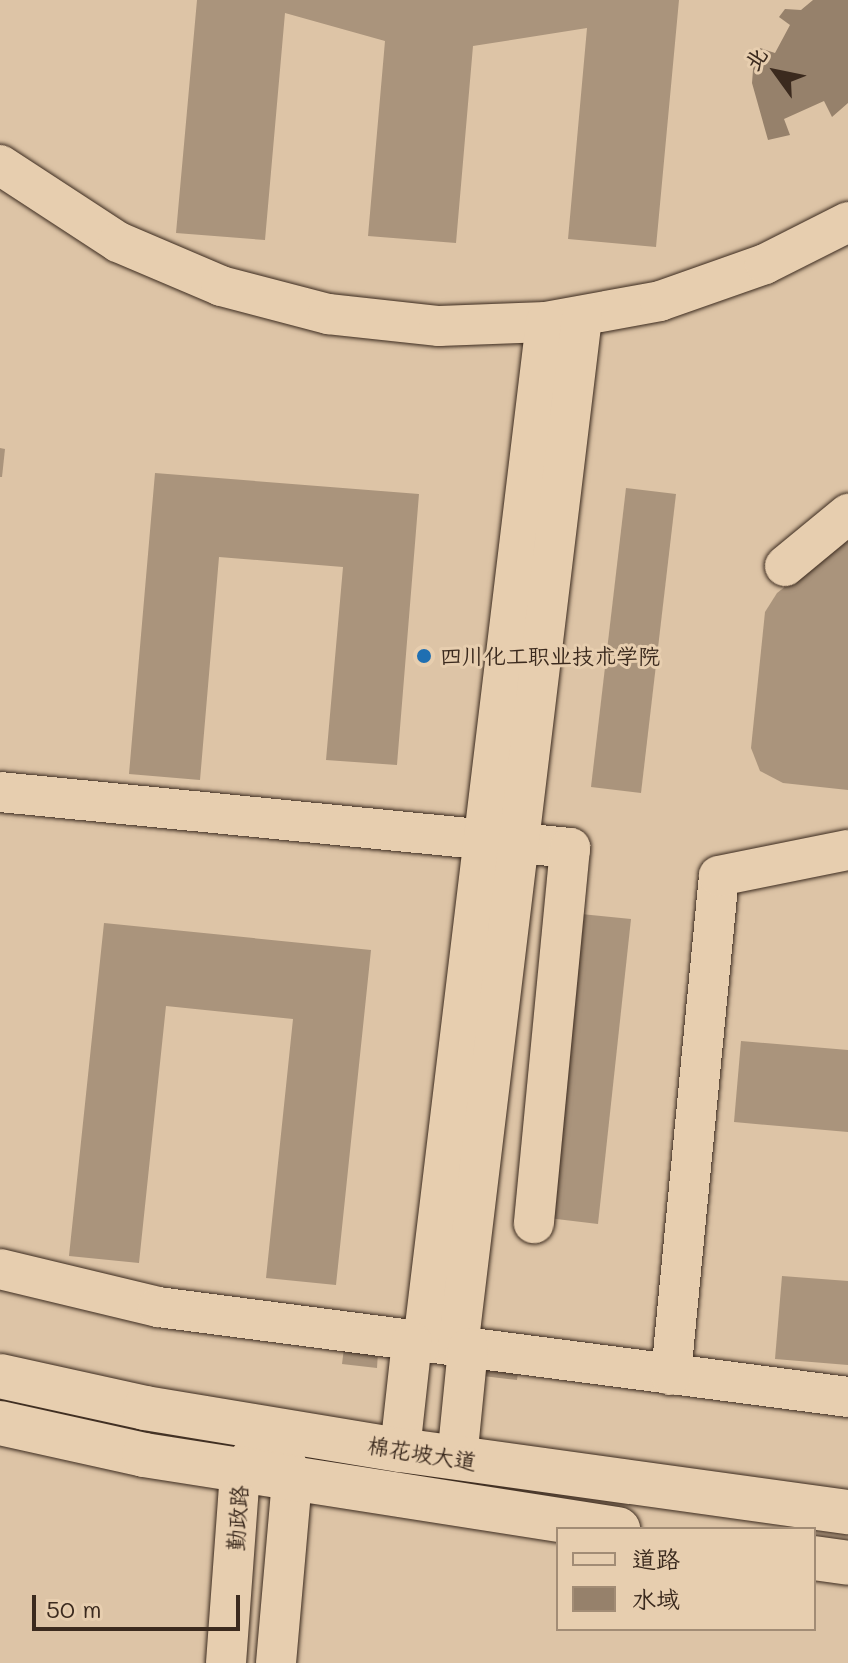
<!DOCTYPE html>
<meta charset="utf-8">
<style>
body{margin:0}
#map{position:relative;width:848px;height:1663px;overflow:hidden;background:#ddc4a6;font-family:Mali,"LXGW WenKai TC",sans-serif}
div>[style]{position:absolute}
.water>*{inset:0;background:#96816b}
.building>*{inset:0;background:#aa947c}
.roads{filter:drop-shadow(0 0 2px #3b2a1e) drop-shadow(0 0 2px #3b2a1e)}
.minor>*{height:40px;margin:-20px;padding:0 20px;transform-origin:20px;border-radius:20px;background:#e7ceaf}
.major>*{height:44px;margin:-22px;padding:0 22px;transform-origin:22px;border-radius:22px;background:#e7ceaf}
.dots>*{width:22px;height:22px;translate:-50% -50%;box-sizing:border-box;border:4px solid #e7ceaf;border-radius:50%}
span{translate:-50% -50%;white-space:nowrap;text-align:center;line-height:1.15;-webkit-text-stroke:6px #e7ceaf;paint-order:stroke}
.poi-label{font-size:22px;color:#3b2a1e}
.left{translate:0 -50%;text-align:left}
.street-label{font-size:22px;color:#3b2a1e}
.legend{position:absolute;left:556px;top:1527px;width:260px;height:104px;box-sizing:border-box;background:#e7ceaf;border:2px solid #a28c75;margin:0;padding:10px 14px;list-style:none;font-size:24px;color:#3b2a1e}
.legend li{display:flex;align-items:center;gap:16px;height:40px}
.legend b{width:40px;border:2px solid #a28c75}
.north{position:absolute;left:736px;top:32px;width:80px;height:80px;-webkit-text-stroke:6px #e7ceaf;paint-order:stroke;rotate:303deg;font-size:22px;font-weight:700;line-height:32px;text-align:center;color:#3b2a1e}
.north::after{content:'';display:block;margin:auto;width:28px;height:36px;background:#3b2a1e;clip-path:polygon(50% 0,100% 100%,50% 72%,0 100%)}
.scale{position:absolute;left:32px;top:1595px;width:208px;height:36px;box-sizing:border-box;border:4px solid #3b2a1e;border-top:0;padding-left:10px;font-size:24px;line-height:28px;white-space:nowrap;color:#3b2a1e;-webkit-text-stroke:6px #e7ceaf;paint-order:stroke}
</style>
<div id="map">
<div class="water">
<i style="clip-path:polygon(813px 0,848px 0,848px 103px,832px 117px,824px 101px,784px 119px,790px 135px,768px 140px,752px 83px,754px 57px,760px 48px,775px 53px,790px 25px,779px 17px,785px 9px,801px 10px)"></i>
</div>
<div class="building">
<i style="clip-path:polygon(197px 0,679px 0,656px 247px,568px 239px,587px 28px,473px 46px,456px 243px,368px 236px,385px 41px,285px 13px,265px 240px,176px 233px)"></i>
<i style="clip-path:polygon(0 448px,5px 449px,2px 477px,0 477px)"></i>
<i style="clip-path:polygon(155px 473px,419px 494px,397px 765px,326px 760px,343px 567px,219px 557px,200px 780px,129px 774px)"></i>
<i style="clip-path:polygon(626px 488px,676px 494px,641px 793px,591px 787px)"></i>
<i style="clip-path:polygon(848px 538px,848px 790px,783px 783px,760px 771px,751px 748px,765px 612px,777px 593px)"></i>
<i style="clip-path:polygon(581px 914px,631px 919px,598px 1224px,548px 1218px)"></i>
<i style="clip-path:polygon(104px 923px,371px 950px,336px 1285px,266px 1278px,293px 1019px,166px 1006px,139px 1263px,69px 1256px)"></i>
<i style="clip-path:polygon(741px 1041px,848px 1050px,848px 1132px,734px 1122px)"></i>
<i style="clip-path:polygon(782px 1276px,848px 1281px,848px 1365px,775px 1359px)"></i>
<i style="clip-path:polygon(344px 1348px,378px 1352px,377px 1368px,342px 1364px)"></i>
<i style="clip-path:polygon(485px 1361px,519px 1365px,517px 1380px,483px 1376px)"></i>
</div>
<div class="roads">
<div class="minor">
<i style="left:0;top:165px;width:141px;rotate:33.1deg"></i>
<i style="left:118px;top:242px;width:112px;rotate:23.1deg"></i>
<i style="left:221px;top:286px;width:111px;rotate:14.7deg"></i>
<i style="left:328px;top:314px;width:112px;rotate:6.2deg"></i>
<i style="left:439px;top:326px;width:107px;rotate:-2.1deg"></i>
<i style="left:546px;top:322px;width:116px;rotate:-10.4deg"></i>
<i style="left:660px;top:301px;width:111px;rotate:-19.4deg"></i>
<i style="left:765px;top:264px;width:93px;rotate:-26.8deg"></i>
<i style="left:785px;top:566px;width:82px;rotate:-39.5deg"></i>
<i style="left:0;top:792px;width:573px;rotate:5.61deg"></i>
<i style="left:570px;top:848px;width:377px;rotate:95.5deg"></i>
<i style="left:0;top:1269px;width:163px;rotate:13.5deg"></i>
<i style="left:158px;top:1307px;width:696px;rotate:7.43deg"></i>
<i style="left:423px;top:1343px;width:1028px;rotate:-83.13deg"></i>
<i style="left:458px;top:1348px;width:1038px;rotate:-83.14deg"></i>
<i style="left:671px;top:1375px;width:501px;rotate:-84.51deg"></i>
<i style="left:719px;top:876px;width:132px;rotate:-11.4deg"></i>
<i style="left:400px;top:1450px;width:109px;rotate:-83.7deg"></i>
<i style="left:457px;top:1459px;width:111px;rotate:-84.3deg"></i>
<i style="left:226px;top:1663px;width:193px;rotate:-85.8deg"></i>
<i style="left:240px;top:1471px;width:33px;rotate:-51deg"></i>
<i style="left:276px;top:1663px;width:185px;rotate:-85deg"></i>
<i style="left:292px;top:1479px;width:31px;rotate:-111deg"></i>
</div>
<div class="major">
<i style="left:0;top:1376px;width:148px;rotate:12.4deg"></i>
<i style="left:145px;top:1408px;width:258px;rotate:9.4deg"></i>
<i style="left:400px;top:1450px;width:452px;rotate:7.9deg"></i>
<i style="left:0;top:1423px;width:148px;rotate:12.5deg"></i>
<i style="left:144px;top:1455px;width:480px;rotate:8.9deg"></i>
<i style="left:814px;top:1558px;width:34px;rotate:8deg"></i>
</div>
</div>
<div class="dots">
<i style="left:424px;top:656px;background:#1f6fb2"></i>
</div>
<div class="poi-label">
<span class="left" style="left:440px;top:656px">四川化工职业技术学院</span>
</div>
<div class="street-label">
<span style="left:422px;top:1453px;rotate:9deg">棉花坡大道</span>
<span style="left:237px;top:1518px;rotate:-86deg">勤政路</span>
</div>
<ul class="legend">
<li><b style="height:10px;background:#e7ceaf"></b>道路</li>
<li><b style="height:22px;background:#96816b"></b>水域</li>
</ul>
<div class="north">北</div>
<div class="scale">50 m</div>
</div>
